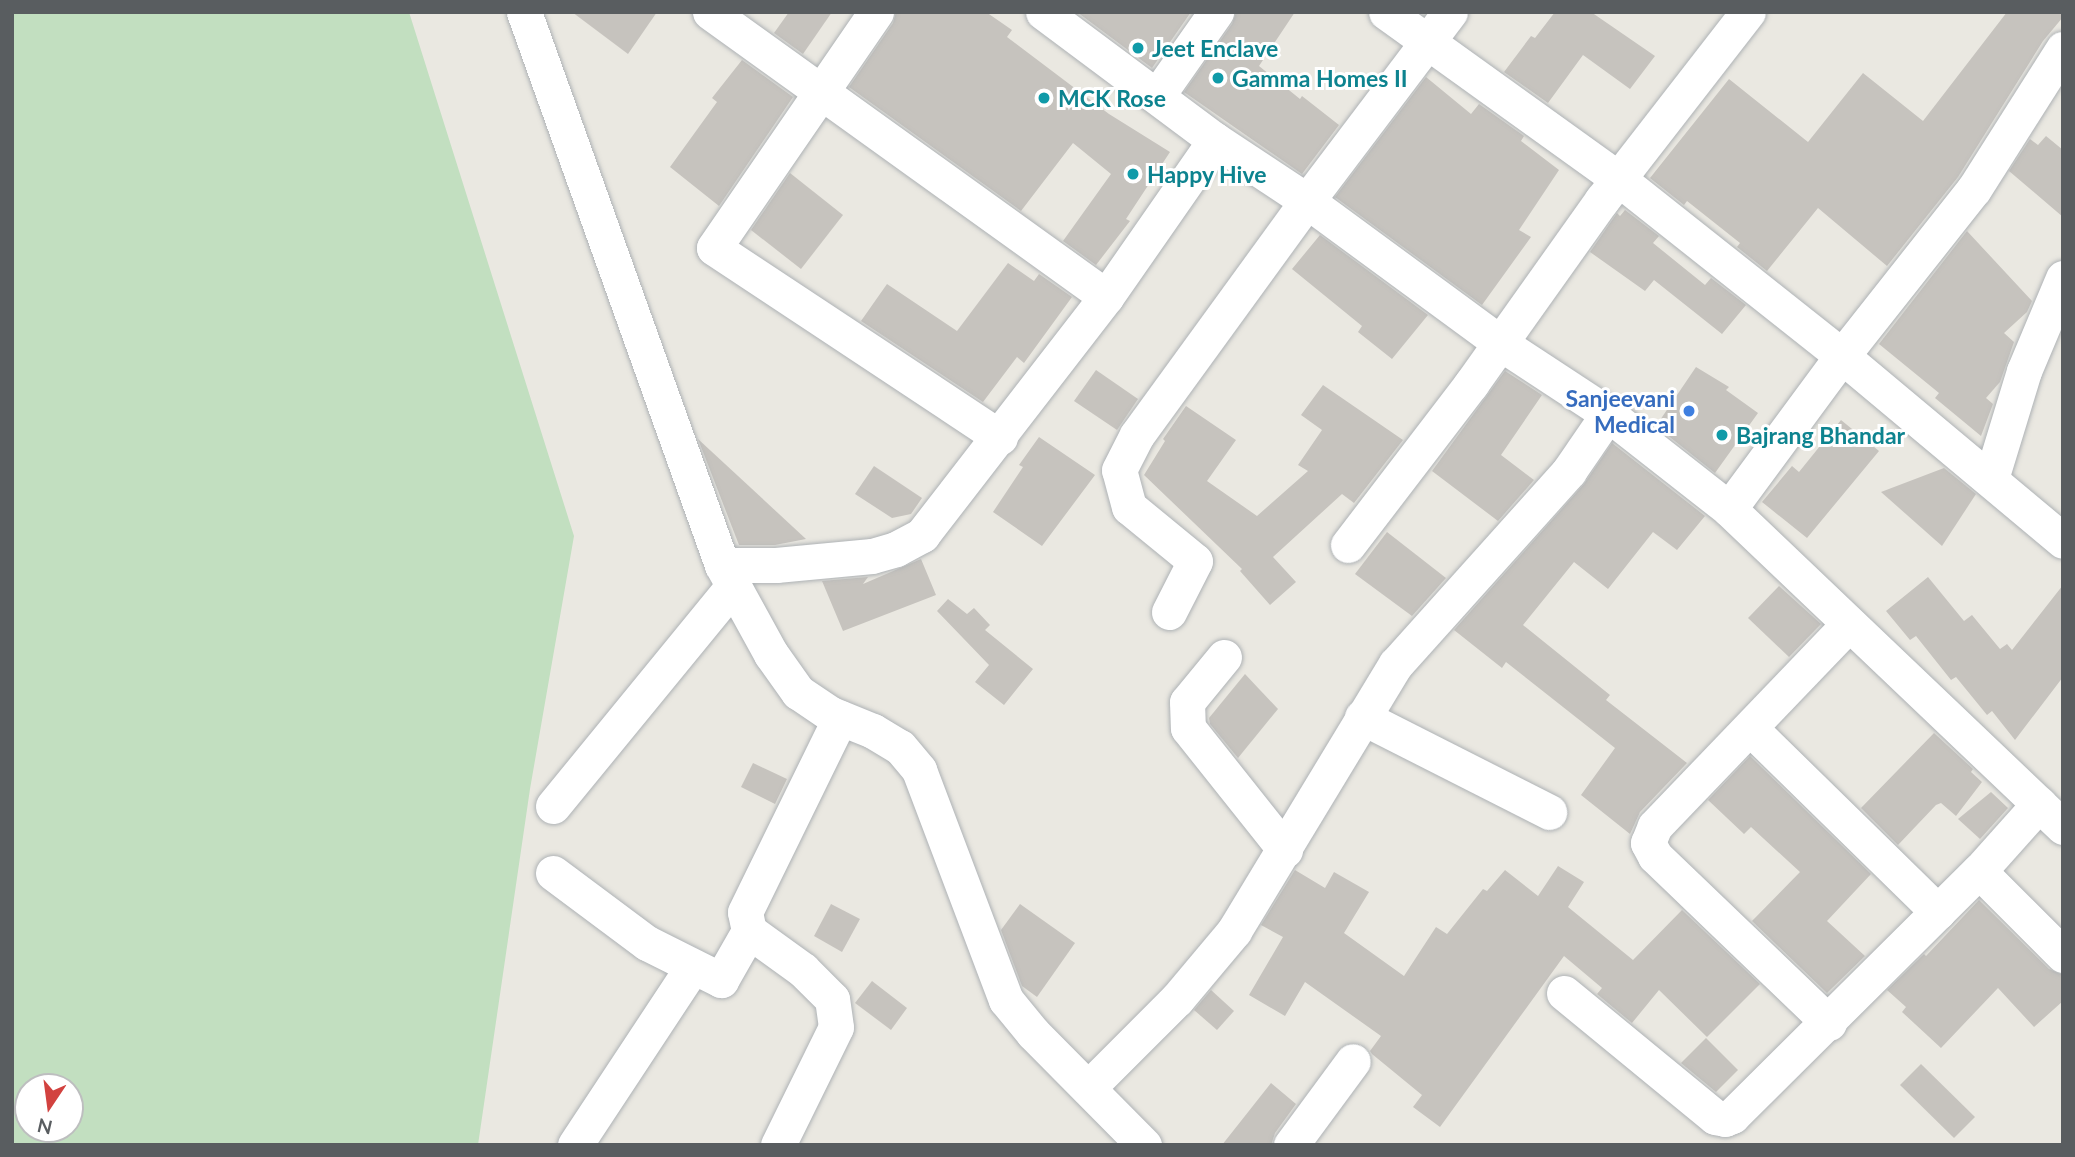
<!DOCTYPE html>
<style>
body{margin:0}
#map{position:relative;width:2075px;height:1157px;overflow:hidden;background:#eae8e1;font-family:Lato,sans-serif}
div>[style]{position:absolute}
.green>*{inset:0;background:#c2dfc0}
.building>*{inset:0;background:#c6c3be}
.roads{filter:drop-shadow(0 0 2px #aeb2b5) drop-shadow(0 0 2px #aeb2b5)}
.minor>*{height:35px;margin:-17.5px;padding:0 17.5px;transform-origin:17.5px;border-radius:17.5px;background:#fff}
.dots>*{width:19px;height:19px;translate:-50% -50%;box-sizing:border-box;border:4px solid #fff;border-radius:50%}
span{translate:-50% -50%;white-space:nowrap;text-align:center;line-height:1.15;-webkit-text-stroke:6px #fff;paint-order:stroke}
.culture-label{font-size:23px;color:#0d838f;font-weight:700}
.left{translate:0 -50%;text-align:left}
.shop-label{font-size:23px;color:#366cbe;font-weight:700}
.right{translate:-100% -50%;text-align:right}
.frame{position:absolute;inset:0;border:14px solid #595d60;pointer-events:none}
.north{position:absolute;left:14px;top:1073px;width:70px;height:70px;box-sizing:border-box;background:#fff;border:2px solid #bdbebf;border-radius:50%;rotate:193deg;font-size:19px;font-weight:700;line-height:28px;text-align:center;color:#595d60}
.north::after{content:'';display:block;margin:auto;width:24px;height:32px;background:#d2423f;clip-path:polygon(50% 0,100% 100%,50% 72%,0 100%)}
</style>
<div id="map">
<div class="green">
<i style="clip-path:polygon(evenodd,12px 12px,409px 12px,574px 536px,530px 789px,478px 1145px,12px 1145px,12px 12px,28px 1087px,70px 1087px,70px 1129px,28px 1129px,28px 1087px)"></i>
</div>
<div class="building">
<i style="clip-path:polygon(572px 12px,657px 12px,628px 54px)"></i>
<i style="clip-path:polygon(789px 12px,832px 12px,803px 54px,774px 33px)"></i>
<i style="clip-path:polygon(896px 12px,986px 12px,1012px 30px,1007px 37px,1109px 114px,1170px 152px,1126px 219px,1130px 221px,1096px 265px,1063px 241px,1111px 174px,1073px 143px,1021px 211px,849px 87px,893px 23px)"></i>
<i style="clip-path:polygon(1077px 12px,1191px 12px,1152px 68px)"></i>
<i style="clip-path:polygon(1236px 12px,1295px 12px,1259px 66px,1300px 99px,1302px 96px,1339px 125px,1302px 174px,1184px 92px,1232px 24px)"></i>
<i style="clip-path:polygon(1555px 12px,1591px 12px,1655px 56px,1630px 89px,1583px 55px,1548px 103px,1504px 72px,1531px 36px,1535px 38px)"></i>
<i style="clip-path:polygon(2007px 12px,2063px 12px,2063px 17px,2043px 41px,1958px 177px,1887px 266px,1818px 208px,1767px 271px,1737px 247px,1740px 243px,1687px 201px,1684px 205px,1650px 178px,1729px 79px,1808px 142px,1863px 73px,1923px 121px)"></i>
<i style="clip-path:polygon(742px 60px,793px 97px,719px 206px,670px 167px,717px 102px,712px 98px)"></i>
<i style="clip-path:polygon(1426px 77px,1471px 114px,1479px 104px,1524px 136px,1521px 141px,1559px 170px,1519px 230px,1531px 237px,1482px 305px,1335px 197px)"></i>
<i style="clip-path:polygon(2046px 136px,2063px 150px,2063px 217px,2009px 171px,2030px 139px,2038px 145px)"></i>
<i style="clip-path:polygon(790px 173px,843px 215px,801px 269px,751px 230px)"></i>
<i style="clip-path:polygon(1625px 210px,1659px 236px,1653px 243px,1705px 285px,1711px 278px,1746px 305px,1722px 334px,1654px 280px,1645px 291px,1590px 252px,1617px 213px,1620px 216px)"></i>
<i style="clip-path:polygon(1967px 231px,2032px 301px,2027px 312px,2004px 333px,2014px 342px,2000px 382px,1986px 398px,1993px 404px,1981px 436px,1935px 398px,1939px 393px,1879px 344px)"></i>
<i style="clip-path:polygon(1320px 235px,1428px 315px,1392px 359px,1358px 332px,1362px 326px,1292px 269px)"></i>
<i style="clip-path:polygon(1008px 263px,1034px 281px,1039px 274px,1072px 297px,1024px 363px,1017px 357px,983px 402px,861px 321px,887px 284px,957px 331px)"></i>
<i style="clip-path:polygon(1696px 367px,1729px 387px,1726px 390px,1758px 413px,1715px 473px,1656px 426px)"></i>
<i style="clip-path:polygon(1096px 370px,1138px 399px,1117px 430px,1074px 401px)"></i>
<i style="clip-path:polygon(1505px 371px,1542px 395px,1501px 455px,1534px 480px,1498px 521px,1432px 471px)"></i>
<i style="clip-path:polygon(1323px 385px,1403px 440px,1354px 503px,1342px 494px,1273px 557px,1296px 582px,1270px 605px,1240px 571px,1242px 569px,1144px 475px,1165px 441px,1163px 439px,1186px 406px,1236px 440px,1207px 481px,1257px 516px,1308px 471px,1298px 465px,1322px 430px,1301px 415px)"></i>
<i style="clip-path:polygon(1841px 420px,1879px 451px,1807px 538px,1762px 502px,1792px 466px,1799px 472px)"></i>
<i style="clip-path:polygon(1039px 437px,1095px 475px,1042px 546px,993px 512px,1023px 467px,1019px 465px)"></i>
<i style="clip-path:polygon(698px 439px,806px 539px,775px 545px,739px 545px)"></i>
<i style="clip-path:polygon(1612px 443px,1705px 516px,1677px 550px,1653px 532px,1608px 589px,1574px 562px,1523px 625px,1610px 695px,1606px 700px,1687px 763px,1640px 812px,1630px 834px,1581px 795px,1615px 748px,1506px 662px,1502px 668px,1454px 630px,1584px 484px)"></i>
<i style="clip-path:polygon(874px 466px,922px 498px,911px 514px,892px 518px,855px 494px)"></i>
<i style="clip-path:polygon(1944px 468px,1976px 494px,1942px 546px,1881px 492px)"></i>
<i style="clip-path:polygon(1387px 532px,1446px 578px,1412px 616px,1355px 574px)"></i>
<i style="clip-path:polygon(921px 559px,936px 595px,843px 631px,822px 581px,868px 577px,863px 584px)"></i>
<i style="clip-path:polygon(1928px 577px,1964px 621px,1972px 615px,2000px 649px,2007px 644px,2012px 650px,2063px 585px,2063px 677px,2015px 740px,1992px 711px,1987px 715px,1956px 677px,1951px 680px,1916px 636px,1910px 640px,1886px 611px)"></i>
<i style="clip-path:polygon(1779px 586px,1821px 624px,1789px 657px,1748px 618px)"></i>
<i style="clip-path:polygon(948px 599px,967px 614px,974px 608px,990px 625px,985px 630px,1033px 669px,1004px 705px,975px 682px,989px 665px,937px 611px)"></i>
<i style="clip-path:polygon(1245px 674px,1278px 709px,1238px 758px,1210px 724px,1209px 718px)"></i>
<i style="clip-path:polygon(1934px 733px,1973px 769px,1971px 772px,1982px 782px,1956px 816px,1941px 803px,1936px 805px,1898px 845px,1861px 808px)"></i>
<i style="clip-path:polygon(1750px 756px,1871px 874px,1827px 921px,1865px 956px,1827px 993px,1752px 921px,1800px 872px,1751px 827px,1744px 834px,1708px 800px)"></i>
<i style="clip-path:polygon(753px 763px,787px 779px,775px 804px,741px 787px)"></i>
<i style="clip-path:polygon(1991px 792px,2008px 808px,1980px 839px,1958px 819px)"></i>
<i style="clip-path:polygon(1558px 866px,1584px 882px,1568px 907px,1633px 960px,1682px 910px,1760px 984px,1707px 1037px,1659px 990px,1632px 1023px,1597px 994px,1602px 988px,1564px 956px,1440px 1127px,1413px 1107px,1422px 1095px,1372px 1054px,1370px 1051px,1381px 1036px,1305px 982px,1285px 1016px,1249px 995px,1283px 937px,1261px 925px,1295px 870px,1325px 888px,1334px 872px,1369px 892px,1344px 933px,1404px 976px,1436px 927px,1447px 934px,1483px 889px,1487px 891px,1505px 870px,1538px 896px)"></i>
<i style="clip-path:polygon(1979px 900px,2049px 969px,2063px 975px,2063px 1001px,2034px 1027px,1998px 988px,1941px 1048px,1902px 1012px,1906px 1007px,1887px 990px,1924px 954px,1926px 956px)"></i>
<i style="clip-path:polygon(831px 904px,860px 919px,842px 952px,814px 936px)"></i>
<i style="clip-path:polygon(1020px 904px,1075px 943px,1037px 997px,1022px 986px,1001px 930px)"></i>
<i style="clip-path:polygon(872px 981px,907px 1008px,891px 1030px,855px 1003px)"></i>
<i style="clip-path:polygon(1211px 990px,1234px 1011px,1217px 1030px,1194px 1010px)"></i>
<i style="clip-path:polygon(1706px 1038px,1738px 1070px,1716px 1092px,1681px 1063px)"></i>
<i style="clip-path:polygon(1921px 1064px,1975px 1117px,1954px 1138px,1900px 1085px)"></i>
<i style="clip-path:polygon(1271px 1083px,1296px 1104px,1275px 1133px,1271px 1145px,1222px 1145px)"></i>
</div>
<div class="roads">
<div class="minor">
<i style="left:524px;top:12px;width:587px;rotate:70.3deg"></i>
<i style="left:722px;top:565px;width:102px;rotate:61.2deg"></i>
<i style="left:771px;top:654px;width:47px;rotate:54.6deg"></i>
<i style="left:798px;top:692px;width:40px;rotate:34deg"></i>
<i style="left:831px;top:714px;width:45px;rotate:22deg"></i>
<i style="left:873px;top:731px;width:31px;rotate:31deg"></i>
<i style="left:900px;top:747px;width:30px;rotate:50deg"></i>
<i style="left:919px;top:770px;width:246px;rotate:69.3deg"></i>
<i style="left:1006px;top:1000px;width:43px;rotate:50.7deg"></i>
<i style="left:1033px;top:1033px;width:158px;rotate:45.3deg"></i>
<i style="left:710px;top:12px;width:488px;rotate:35.7deg"></i>
<i style="left:876px;top:12px;width:286px;rotate:124.5deg"></i>
<i style="left:714px;top:248px;width:343px;rotate:33.5deg"></i>
<i style="left:1043px;top:12px;width:214px;rotate:36.7deg"></i>
<i style="left:1215px;top:140px;width:110px;rotate:33.5deg"></i>
<i style="left:1307px;top:201px;width:240px;rotate:36.3deg"></i>
<i style="left:1500px;top:343px;width:129px;rotate:33.3deg"></i>
<i style="left:1608px;top:414px;width:154px;rotate:38.1deg"></i>
<i style="left:1729px;top:509px;width:461px;rotate:43.6deg"></i>
<i style="left:1386px;top:12px;width:288px;rotate:35.7deg"></i>
<i style="left:1620px;top:180px;width:283px;rotate:38.4deg"></i>
<i style="left:1842px;top:356px;width:288px;rotate:39.9deg"></i>
<i style="left:1157px;top:96px;width:103px;rotate:-54.9deg"></i>
<i style="left:1991px;top:479px;width:113px;rotate:-73deg"></i>
<i style="left:2024px;top:371px;width:101px;rotate:-67.2deg"></i>
<i style="left:1729px;top:509px;width:190px;rotate:-53.6deg"></i>
<i style="left:1842px;top:356px;width:213px;rotate:-51.7deg"></i>
<i style="left:1974px;top:189px;width:166px;rotate:-57.6deg"></i>
<i style="left:1348px;top:545px;width:203px;rotate:-52.6deg"></i>
<i style="left:1471px;top:384px;width:226px;rotate:-54.6deg"></i>
<i style="left:1602px;top:200px;width:238px;rotate:-52.2deg"></i>
<i style="left:722px;top:565px;width:54px"></i>
<i style="left:776px;top:565px;width:96px;rotate:-5.4deg"></i>
<i style="left:872px;top:556px;width:25px;rotate:-16deg"></i>
<i style="left:896px;top:549px;width:30px;rotate:-28deg"></i>
<i style="left:922px;top:535px;width:301px;rotate:-52.3deg"></i>
<i style="left:1106px;top:297px;width:191px;rotate:-55.2deg"></i>
<i style="left:1169px;top:612px;width:57px;rotate:-63deg"></i>
<i style="left:1195px;top:561px;width:85px;rotate:-140.7deg"></i>
<i style="left:1129px;top:507px;width:38px;rotate:-105deg"></i>
<i style="left:1119px;top:470px;width:39px;rotate:-63deg"></i>
<i style="left:1137px;top:435px;width:289px;rotate:-54deg"></i>
<i style="left:1307px;top:201px;width:237px;rotate:-52.9deg"></i>
<i style="left:1224px;top:657px;width:58px;rotate:129.4deg"></i>
<i style="left:1187px;top:702px;width:26px;rotate:88deg"></i>
<i style="left:1188px;top:728px;width:156px;rotate:51.5deg"></i>
<i style="left:1362px;top:717px;width:210px;rotate:26.9deg"></i>
<i style="left:1750px;top:728px;width:263px;rotate:44.4deg"></i>
<i style="left:553px;top:806px;width:286px;rotate:-50.7deg"></i>
<i style="left:1979px;top:871px;width:119px;rotate:45deg"></i>
<i style="left:553px;top:873px;width:117px;rotate:36.7deg"></i>
<i style="left:647px;top:943px;width:83px;rotate:26.6deg"></i>
<i style="left:721px;top:980px;width:56px;rotate:-60.3deg"></i>
<i style="left:1564px;top:993px;width:195px;rotate:39.4deg"></i>
<i style="left:1715px;top:1117px;width:10px;rotate:11deg"></i>
<i style="left:1725px;top:1119px;width:8px;rotate:-23deg"></i>
<i style="left:1732px;top:1116px;width:348px;rotate:-44.8deg"></i>
<i style="left:1979px;top:871px;width:90px;rotate:-48.2deg"></i>
<i style="left:1829px;top:1023px;width:241px;rotate:-136.2deg"></i>
<i style="left:1655px;top:856px;width:15px;rotate:-118deg"></i>
<i style="left:1648px;top:843px;width:18px;rotate:-68deg"></i>
<i style="left:1655px;top:826px;width:280px;rotate:-46.2deg"></i>
<i style="left:1088px;top:1088px;width:126px;rotate:-45deg"></i>
<i style="left:1177px;top:999px;width:89px;rotate:-50deg"></i>
<i style="left:1234px;top:931px;width:312px;rotate:-58.8deg"></i>
<i style="left:1396px;top:664px;width:259px;rotate:-48.1deg"></i>
<i style="left:1569px;top:471px;width:69px;rotate:-55.6deg"></i>
<i style="left:575px;top:1145px;width:214px;rotate:-56.6deg"></i>
<i style="left:778px;top:1145px;width:131px;rotate:-63.8deg"></i>
<i style="left:836px;top:1027px;width:28px;rotate:-98deg"></i>
<i style="left:832px;top:999px;width:41px;rotate:-135deg"></i>
<i style="left:803px;top:970px;width:67px;rotate:-144.2deg"></i>
<i style="left:749px;top:931px;width:19px;rotate:-102deg"></i>
<i style="left:745px;top:912px;width:216px;rotate:-63.9deg"></i>
<i style="left:1291px;top:1145px;width:104px;rotate:-53.6deg"></i>
</div>
</div>
<div class="dots">
<i style="left:1138px;top:48px;background:#0f9aa8"></i>
<i style="left:1218px;top:78px;background:#0f9aa8"></i>
<i style="left:1044px;top:98px;background:#0f9aa8"></i>
<i style="left:1133px;top:174px;background:#0f9aa8"></i>
<i style="left:1689px;top:411px;background:#3f7fe0"></i>
<i style="left:1722px;top:435px;background:#0f9aa8"></i>
</div>
<div class="culture-label">
<span class="left" style="left:1152px;top:48px">Jeet Enclave</span>
<span class="left" style="left:1232px;top:78px">Gamma Homes II</span>
<span class="left" style="left:1058px;top:98px">MCK Rose</span>
<span class="left" style="left:1147px;top:174px">Happy Hive</span>
<span class="left" style="left:1736px;top:435px">Bajrang Bhandar</span>
</div>
<div class="shop-label">
<span class="right" style="left:1675px;top:411px">Sanjeevani<br>Medical</span>
</div>
<div class="frame"></div>
<div class="north">N</div>
</div>
